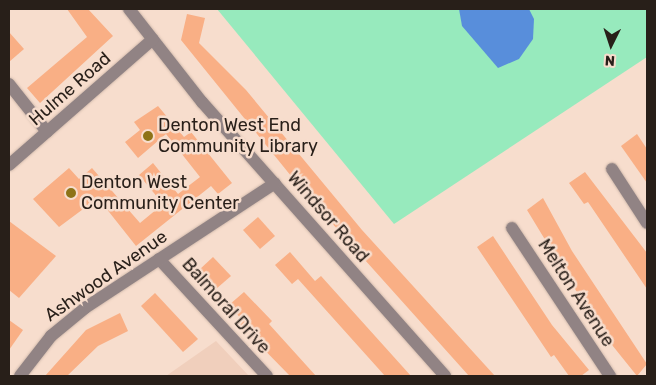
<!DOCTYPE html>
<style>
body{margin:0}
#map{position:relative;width:656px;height:385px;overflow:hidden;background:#f7ddcd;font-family:Rubik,sans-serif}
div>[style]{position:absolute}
.built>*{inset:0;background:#f0cfbc}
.green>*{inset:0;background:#97eabd}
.water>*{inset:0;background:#588edb}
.building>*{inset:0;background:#f9af85}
.roads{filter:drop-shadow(0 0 1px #d2bbad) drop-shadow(0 0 1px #d2bbad)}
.minor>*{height:12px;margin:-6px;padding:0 6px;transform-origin:6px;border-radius:6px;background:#918384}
.dots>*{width:14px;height:14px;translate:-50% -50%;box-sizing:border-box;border:2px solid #f7ddcd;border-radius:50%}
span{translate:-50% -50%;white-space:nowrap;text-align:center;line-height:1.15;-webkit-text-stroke:5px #f7ddcd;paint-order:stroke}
.street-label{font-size:18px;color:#281f19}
.poi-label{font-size:18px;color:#281f19}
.left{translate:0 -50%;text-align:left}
.frame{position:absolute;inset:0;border:10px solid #281f19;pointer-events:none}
.north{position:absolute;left:586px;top:20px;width:50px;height:50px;-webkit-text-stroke:4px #f7ddcd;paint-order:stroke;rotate:184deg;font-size:14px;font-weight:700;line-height:20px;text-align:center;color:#281f19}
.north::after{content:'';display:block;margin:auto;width:18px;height:22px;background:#281f19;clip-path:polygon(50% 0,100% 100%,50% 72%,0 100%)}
</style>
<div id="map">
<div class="built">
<i style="clip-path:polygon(216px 341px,249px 376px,166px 376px)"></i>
</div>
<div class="green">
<i style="clip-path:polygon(217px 9px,647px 9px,647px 57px,394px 224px)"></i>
</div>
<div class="water">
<i style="clip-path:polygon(459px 9px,529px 9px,534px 19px,533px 39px,519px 59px,498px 68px,462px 26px)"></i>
</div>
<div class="building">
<i style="clip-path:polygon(67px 9px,88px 9px,113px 36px,40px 103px,27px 88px,87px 37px)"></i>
<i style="clip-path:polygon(187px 14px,205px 18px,199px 43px,246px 90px,362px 230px,495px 376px,469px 376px,304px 192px,181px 40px)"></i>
<i style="clip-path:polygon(9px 32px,24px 49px,9px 62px)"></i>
<i style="clip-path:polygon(158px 106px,184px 137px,191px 132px,232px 183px,218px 194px,211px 186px,136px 246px,98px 198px,59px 227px,33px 199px,69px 168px,79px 179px,92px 168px,140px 223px,163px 204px,139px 175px,153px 163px,178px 194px,200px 177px,166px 134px,138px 158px,125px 142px,140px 130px,134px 122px)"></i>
<i style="clip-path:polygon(637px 134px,647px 149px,647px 183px,621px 146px)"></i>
<i style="clip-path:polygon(585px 172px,647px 253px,647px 289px,588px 202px,584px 204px,569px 183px)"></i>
<i style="clip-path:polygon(543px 198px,572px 251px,647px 364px,637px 376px,600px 330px,527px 210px)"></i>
<i style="clip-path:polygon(258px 217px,275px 236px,260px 249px,243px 230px)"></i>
<i style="clip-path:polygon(9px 221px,56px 256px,19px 298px,9px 290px)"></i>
<i style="clip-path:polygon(493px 236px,552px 325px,589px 370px,581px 376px,569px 376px,554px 355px,551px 357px,477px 247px)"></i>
<i style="clip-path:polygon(290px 252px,315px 281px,321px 276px,411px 376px,385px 376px,298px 279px,292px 284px,275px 265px)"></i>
<i style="clip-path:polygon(213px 257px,231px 276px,216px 289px,199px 270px)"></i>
<i style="clip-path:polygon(244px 292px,272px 321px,269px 324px,316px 376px,290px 376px,240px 325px,243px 321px,229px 305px)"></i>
<i style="clip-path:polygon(155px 293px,198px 339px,183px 352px,141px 306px)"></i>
<i style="clip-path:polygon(120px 313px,128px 331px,98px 346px,67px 376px,45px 376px,86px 330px)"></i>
<i style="clip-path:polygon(9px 320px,23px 330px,9px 350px)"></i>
</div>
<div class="roads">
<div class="minor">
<i style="left:129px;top:9px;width:118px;rotate:51.9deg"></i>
<i style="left:202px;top:102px;width:366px;rotate:48.4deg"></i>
<i style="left:9px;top:84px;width:61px;rotate:51.6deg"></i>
<i style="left:9px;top:165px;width:191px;rotate:-41.2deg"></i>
<i style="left:612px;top:169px;width:64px;rotate:57.1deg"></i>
<i style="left:512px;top:228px;width:178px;rotate:56.5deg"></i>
<i style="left:159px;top:259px;width:159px;rotate:47.3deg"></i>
<i style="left:20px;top:376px;width:51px;rotate:-52.2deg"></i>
<i style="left:51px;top:336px;width:44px;rotate:-39.5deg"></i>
<i style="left:85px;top:308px;width:227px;rotate:-33.3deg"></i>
</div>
</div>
<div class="dots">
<i style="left:148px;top:136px;background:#8e7317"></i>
<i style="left:71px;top:193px;background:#8e7317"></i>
</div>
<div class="street-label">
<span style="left:70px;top:89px;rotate:-41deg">Hulme Road</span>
<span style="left:328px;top:217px;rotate:49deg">Windsor Road</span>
<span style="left:106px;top:276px;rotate:-35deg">Ashwood Avenue</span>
<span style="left:576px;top:293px;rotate:57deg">Melton Avenue</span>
<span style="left:226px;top:306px;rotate:48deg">Balmoral Drive</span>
</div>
<div class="poi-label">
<span class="left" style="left:158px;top:136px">Denton West End<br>Community Library</span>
<span class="left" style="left:81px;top:193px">Denton West<br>Community Center</span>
</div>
<div class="frame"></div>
<div class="north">N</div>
</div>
